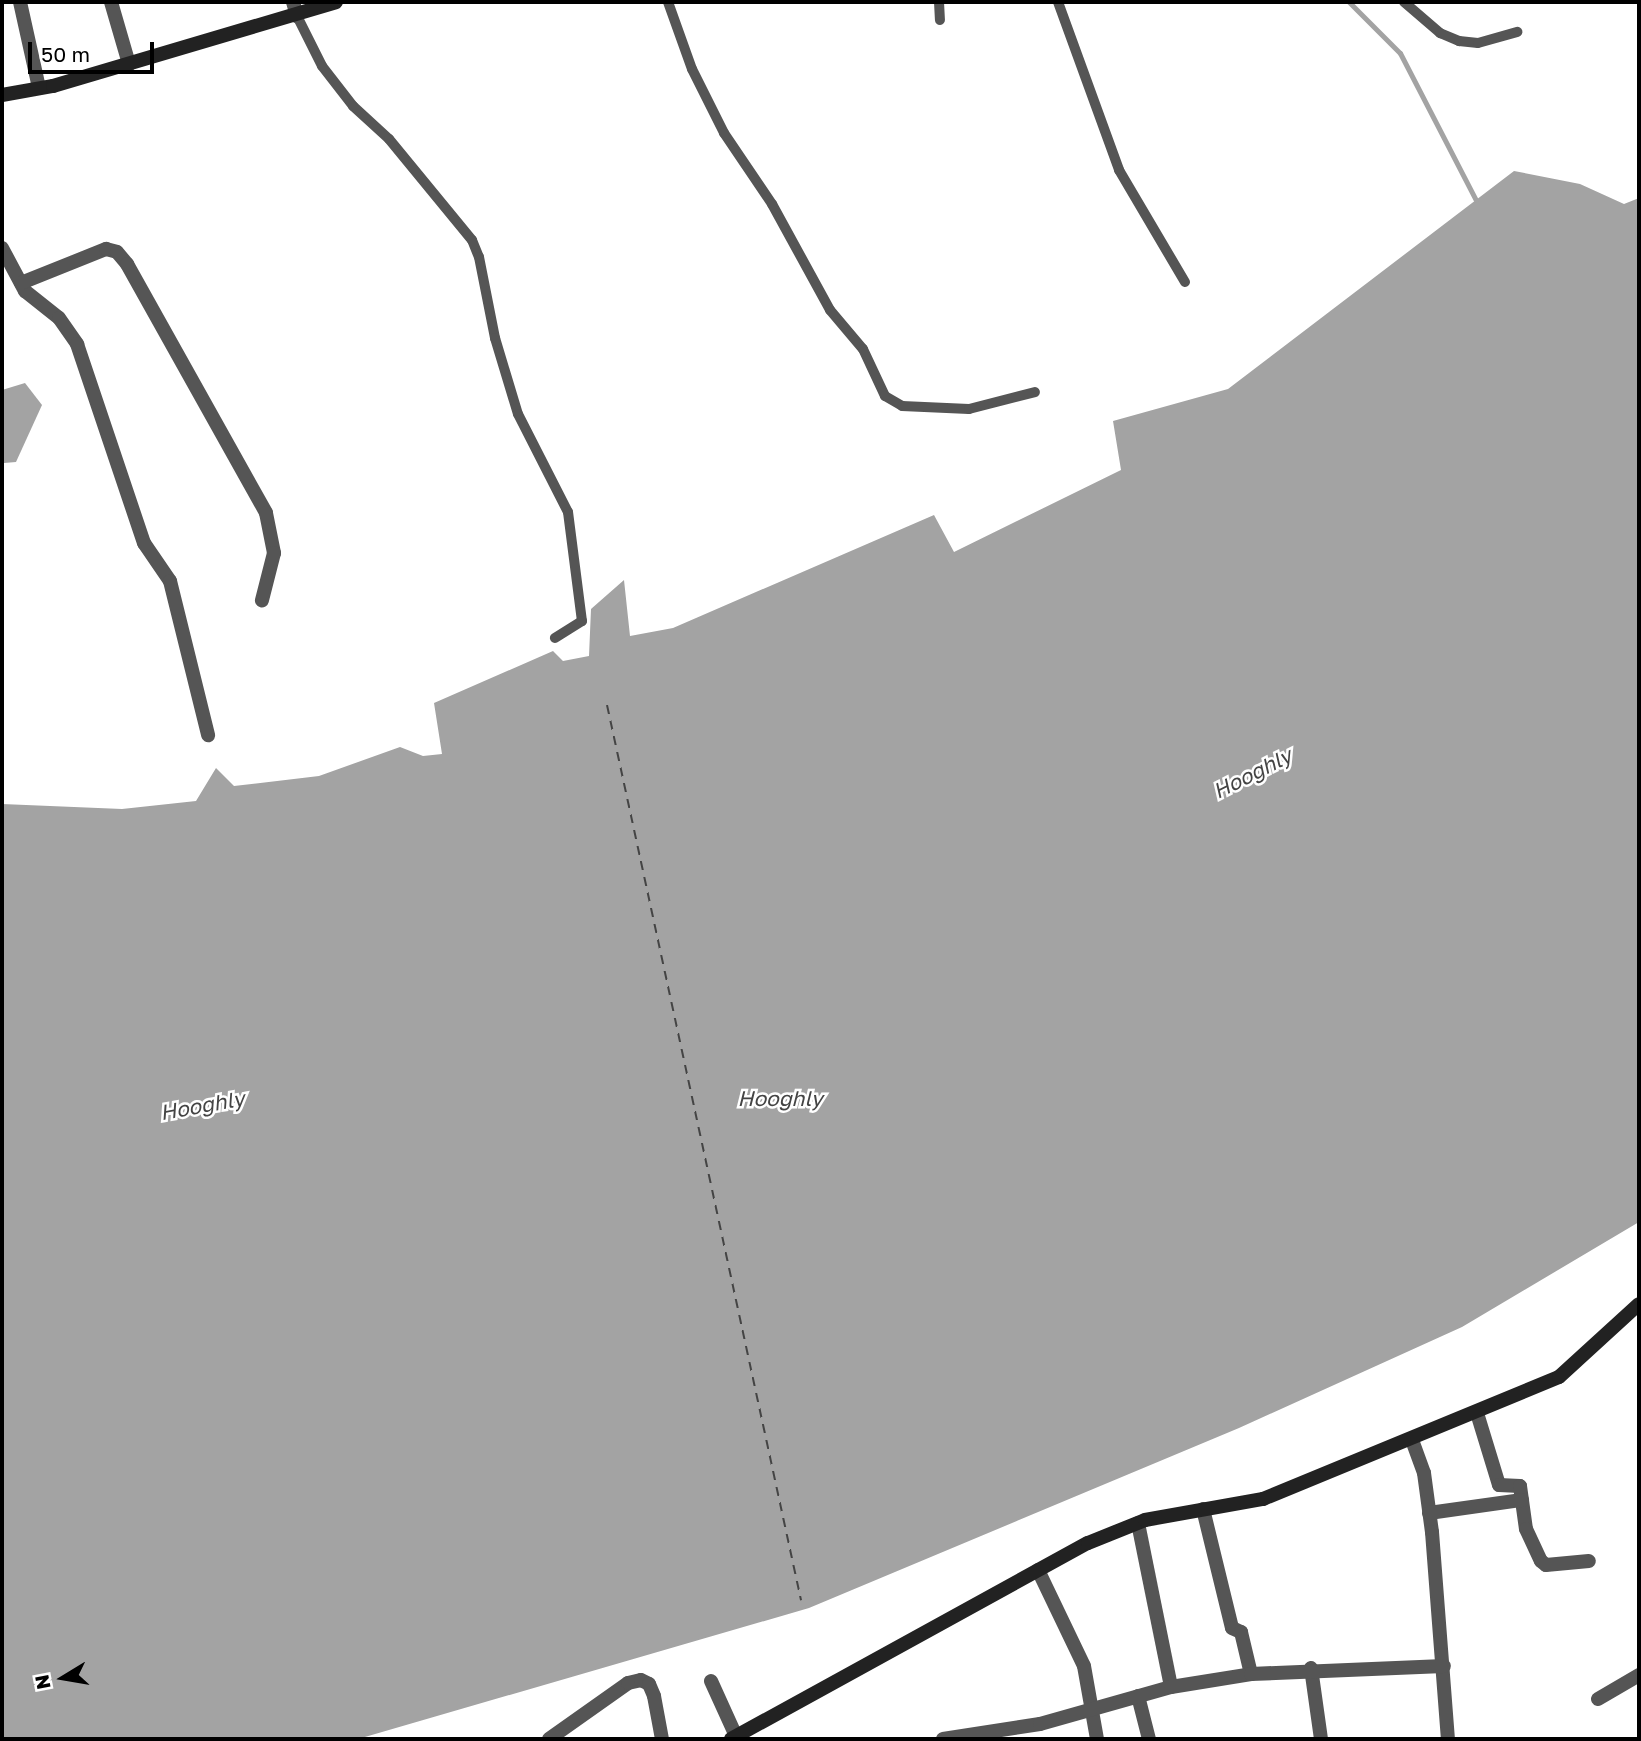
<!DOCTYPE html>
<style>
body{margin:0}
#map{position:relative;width:1641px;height:1741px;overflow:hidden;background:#fff;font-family:"Golos Text",sans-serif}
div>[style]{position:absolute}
.water>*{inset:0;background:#a3a3a3}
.stream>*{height:5px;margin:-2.5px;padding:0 2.5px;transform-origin:2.5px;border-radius:2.5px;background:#a3a3a3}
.ferry>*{height:2px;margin-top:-1px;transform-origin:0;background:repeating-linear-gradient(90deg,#444 0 9px,transparent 0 16px)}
.lane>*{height:10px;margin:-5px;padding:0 5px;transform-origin:5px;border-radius:5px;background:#555}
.street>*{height:14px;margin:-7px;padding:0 7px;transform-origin:7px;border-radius:7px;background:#555}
.secondary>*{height:14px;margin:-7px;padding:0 7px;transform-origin:7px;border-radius:7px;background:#222}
span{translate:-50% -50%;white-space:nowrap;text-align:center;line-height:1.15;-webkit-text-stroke:5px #fff;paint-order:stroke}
.water-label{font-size:21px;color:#444;font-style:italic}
.frame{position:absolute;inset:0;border:4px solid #000;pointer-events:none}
.north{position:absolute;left:28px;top:1643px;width:70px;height:70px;-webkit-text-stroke:5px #fff;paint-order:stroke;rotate:259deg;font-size:19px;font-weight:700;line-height:28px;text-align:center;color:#000}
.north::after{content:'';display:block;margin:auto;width:24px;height:32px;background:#000;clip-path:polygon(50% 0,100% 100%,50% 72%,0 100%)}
.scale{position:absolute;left:28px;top:42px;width:126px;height:32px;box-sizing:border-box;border:4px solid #000;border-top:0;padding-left:9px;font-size:21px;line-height:24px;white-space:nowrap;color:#000;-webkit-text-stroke:5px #fff;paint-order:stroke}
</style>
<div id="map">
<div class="water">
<i style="clip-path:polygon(1514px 171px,1580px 184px,1624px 204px,1639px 198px,1639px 1222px,1462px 1327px,1239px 1428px,809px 1608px,358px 1739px,2px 1739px,2px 804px,122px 809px,196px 801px,216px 768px,234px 786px,319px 776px,400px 747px,423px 756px,442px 754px,434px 703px,553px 651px,563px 661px,589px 656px,591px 609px,624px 580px,630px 636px,673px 628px,934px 515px,954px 552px,1121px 470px,1113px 421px,1228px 389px)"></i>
<i style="clip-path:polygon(25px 383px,42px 405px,16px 462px,4px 463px,2px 390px)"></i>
</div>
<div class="stream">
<i style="left:1349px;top:2px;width:72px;rotate:45deg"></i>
<i style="left:1400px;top:53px;width:165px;rotate:62.7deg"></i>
</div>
<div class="ferry">
<i style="left:607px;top:705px;width:916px;rotate:77.77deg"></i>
</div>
<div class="lane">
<i style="left:668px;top:2px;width:71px;rotate:70.3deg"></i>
<i style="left:692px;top:69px;width:72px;rotate:63.4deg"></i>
<i style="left:724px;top:133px;width:86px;rotate:55.9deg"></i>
<i style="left:772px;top:204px;width:121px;rotate:61.3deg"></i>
<i style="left:830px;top:310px;width:51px;rotate:49.8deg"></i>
<i style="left:863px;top:349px;width:52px;rotate:64.9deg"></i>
<i style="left:885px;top:396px;width:20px;rotate:30deg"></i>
<i style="left:902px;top:406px;width:67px;rotate:2.6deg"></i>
<i style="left:969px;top:409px;width:68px;rotate:-14.4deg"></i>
<i style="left:939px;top:2px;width:18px;rotate:87deg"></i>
<i style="left:1058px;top:2px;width:179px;rotate:70deg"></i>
<i style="left:1119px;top:170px;width:130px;rotate:59.5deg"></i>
<i style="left:1404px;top:2px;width:48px;rotate:40.7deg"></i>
<i style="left:1440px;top:33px;width:21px;rotate:23deg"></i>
<i style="left:1459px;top:41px;width:19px;rotate:6deg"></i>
<i style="left:1478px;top:43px;width:41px;rotate:-15.8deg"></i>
<i style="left:297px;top:16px;width:56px;rotate:63.4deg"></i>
<i style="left:322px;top:66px;width:51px;rotate:52.2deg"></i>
<i style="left:353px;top:106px;width:49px;rotate:42.5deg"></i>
<i style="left:389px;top:139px;width:131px;rotate:50.6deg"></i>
<i style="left:472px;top:240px;width:18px;rotate:68deg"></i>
<i style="left:479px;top:257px;width:83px;rotate:78.8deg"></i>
<i style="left:495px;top:338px;width:79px;rotate:73.2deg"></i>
<i style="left:518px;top:414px;width:110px;rotate:63deg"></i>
<i style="left:568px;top:512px;width:110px;rotate:82.7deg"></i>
<i style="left:582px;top:621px;width:32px;rotate:148deg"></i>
</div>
<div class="street">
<i style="left:20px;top:2px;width:88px;rotate:77.5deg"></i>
<i style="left:111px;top:2px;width:65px;rotate:73.8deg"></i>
<i style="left:293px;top:2px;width:15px;rotate:74deg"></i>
<i style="left:2px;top:248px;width:49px;rotate:61.9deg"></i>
<i style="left:25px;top:291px;width:43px;rotate:38.5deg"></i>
<i style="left:59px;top:318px;width:32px;rotate:55deg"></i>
<i style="left:77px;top:344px;width:210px;rotate:71.4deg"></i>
<i style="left:144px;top:543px;width:46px;rotate:55.6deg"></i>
<i style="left:170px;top:581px;width:159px;rotate:76.1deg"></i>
<i style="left:21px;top:283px;width:92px;rotate:-21.8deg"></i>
<i style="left:106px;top:249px;width:11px;rotate:15deg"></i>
<i style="left:117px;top:252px;width:16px;rotate:50deg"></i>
<i style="left:127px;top:264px;width:285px;rotate:60.8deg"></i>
<i style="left:266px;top:513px;width:41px;rotate:78.7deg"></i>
<i style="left:274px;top:553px;width:49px;rotate:104.3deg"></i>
<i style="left:1477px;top:1413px;width:75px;rotate:73deg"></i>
<i style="left:1499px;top:1485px;width:21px;rotate:3deg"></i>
<i style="left:1520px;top:1486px;width:43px;rotate:82.1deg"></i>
<i style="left:1526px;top:1529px;width:35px;rotate:65deg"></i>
<i style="left:1541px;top:1561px;width:6px;rotate:39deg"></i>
<i style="left:1546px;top:1565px;width:43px;rotate:-5.3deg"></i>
<i style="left:1412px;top:1440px;width:35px;rotate:70deg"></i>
<i style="left:1424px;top:1473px;width:60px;rotate:82.3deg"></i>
<i style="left:1432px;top:1532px;width:208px;rotate:85.6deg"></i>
<i style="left:1203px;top:1509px;width:122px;rotate:76.3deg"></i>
<i style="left:1232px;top:1628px;width:10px;rotate:24deg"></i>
<i style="left:1241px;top:1632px;width:43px;rotate:76.6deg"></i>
<i style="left:1429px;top:1513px;width:94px;rotate:-8deg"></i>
<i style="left:1138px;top:1523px;width:167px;rotate:78.6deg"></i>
<i style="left:1038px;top:1570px;width:106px;rotate:64.4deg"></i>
<i style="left:1084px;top:1666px;width:74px;rotate:79.9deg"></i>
<i style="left:1311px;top:1668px;width:72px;rotate:82deg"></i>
<i style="left:711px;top:1681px;width:60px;rotate:65.6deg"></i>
<i style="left:1138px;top:1696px;width:44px;rotate:75.7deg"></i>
<i style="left:1598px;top:1699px;width:48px;rotate:-30.3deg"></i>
<i style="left:549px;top:1739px;width:97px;rotate:-35.3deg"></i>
<i style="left:628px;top:1683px;width:13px;rotate:-13deg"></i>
<i style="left:641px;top:1680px;width:9px;rotate:27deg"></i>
<i style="left:649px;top:1684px;width:13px;rotate:67deg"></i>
<i style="left:654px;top:1696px;width:44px;rotate:79.5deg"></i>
<i style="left:943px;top:1739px;width:98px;rotate:-8.8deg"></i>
<i style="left:1040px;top:1724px;width:136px;rotate:-15.8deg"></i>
<i style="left:1171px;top:1687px;width:81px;rotate:-9.2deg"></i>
<i style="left:1251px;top:1674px;width:193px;rotate:-2.4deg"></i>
</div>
<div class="secondary">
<i style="left:2px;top:95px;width:52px;rotate:-10deg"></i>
<i style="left:53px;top:86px;width:295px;rotate:-16.5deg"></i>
<i style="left:731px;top:1739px;width:407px;rotate:-28.8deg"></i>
<i style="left:1088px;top:1543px;width:61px;rotate:-22deg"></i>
<i style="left:1145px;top:1520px;width:120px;rotate:-10.1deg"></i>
<i style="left:1263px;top:1499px;width:320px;rotate:-22.4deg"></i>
<i style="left:1559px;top:1377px;width:108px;rotate:-42.4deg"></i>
</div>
<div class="water-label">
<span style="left:1252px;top:773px;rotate:-27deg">Hooghly</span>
<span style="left:780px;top:1098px">Hooghly</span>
<span style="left:202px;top:1105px;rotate:-10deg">Hooghly</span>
</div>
<div class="frame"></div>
<div class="north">N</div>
<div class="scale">50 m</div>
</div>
